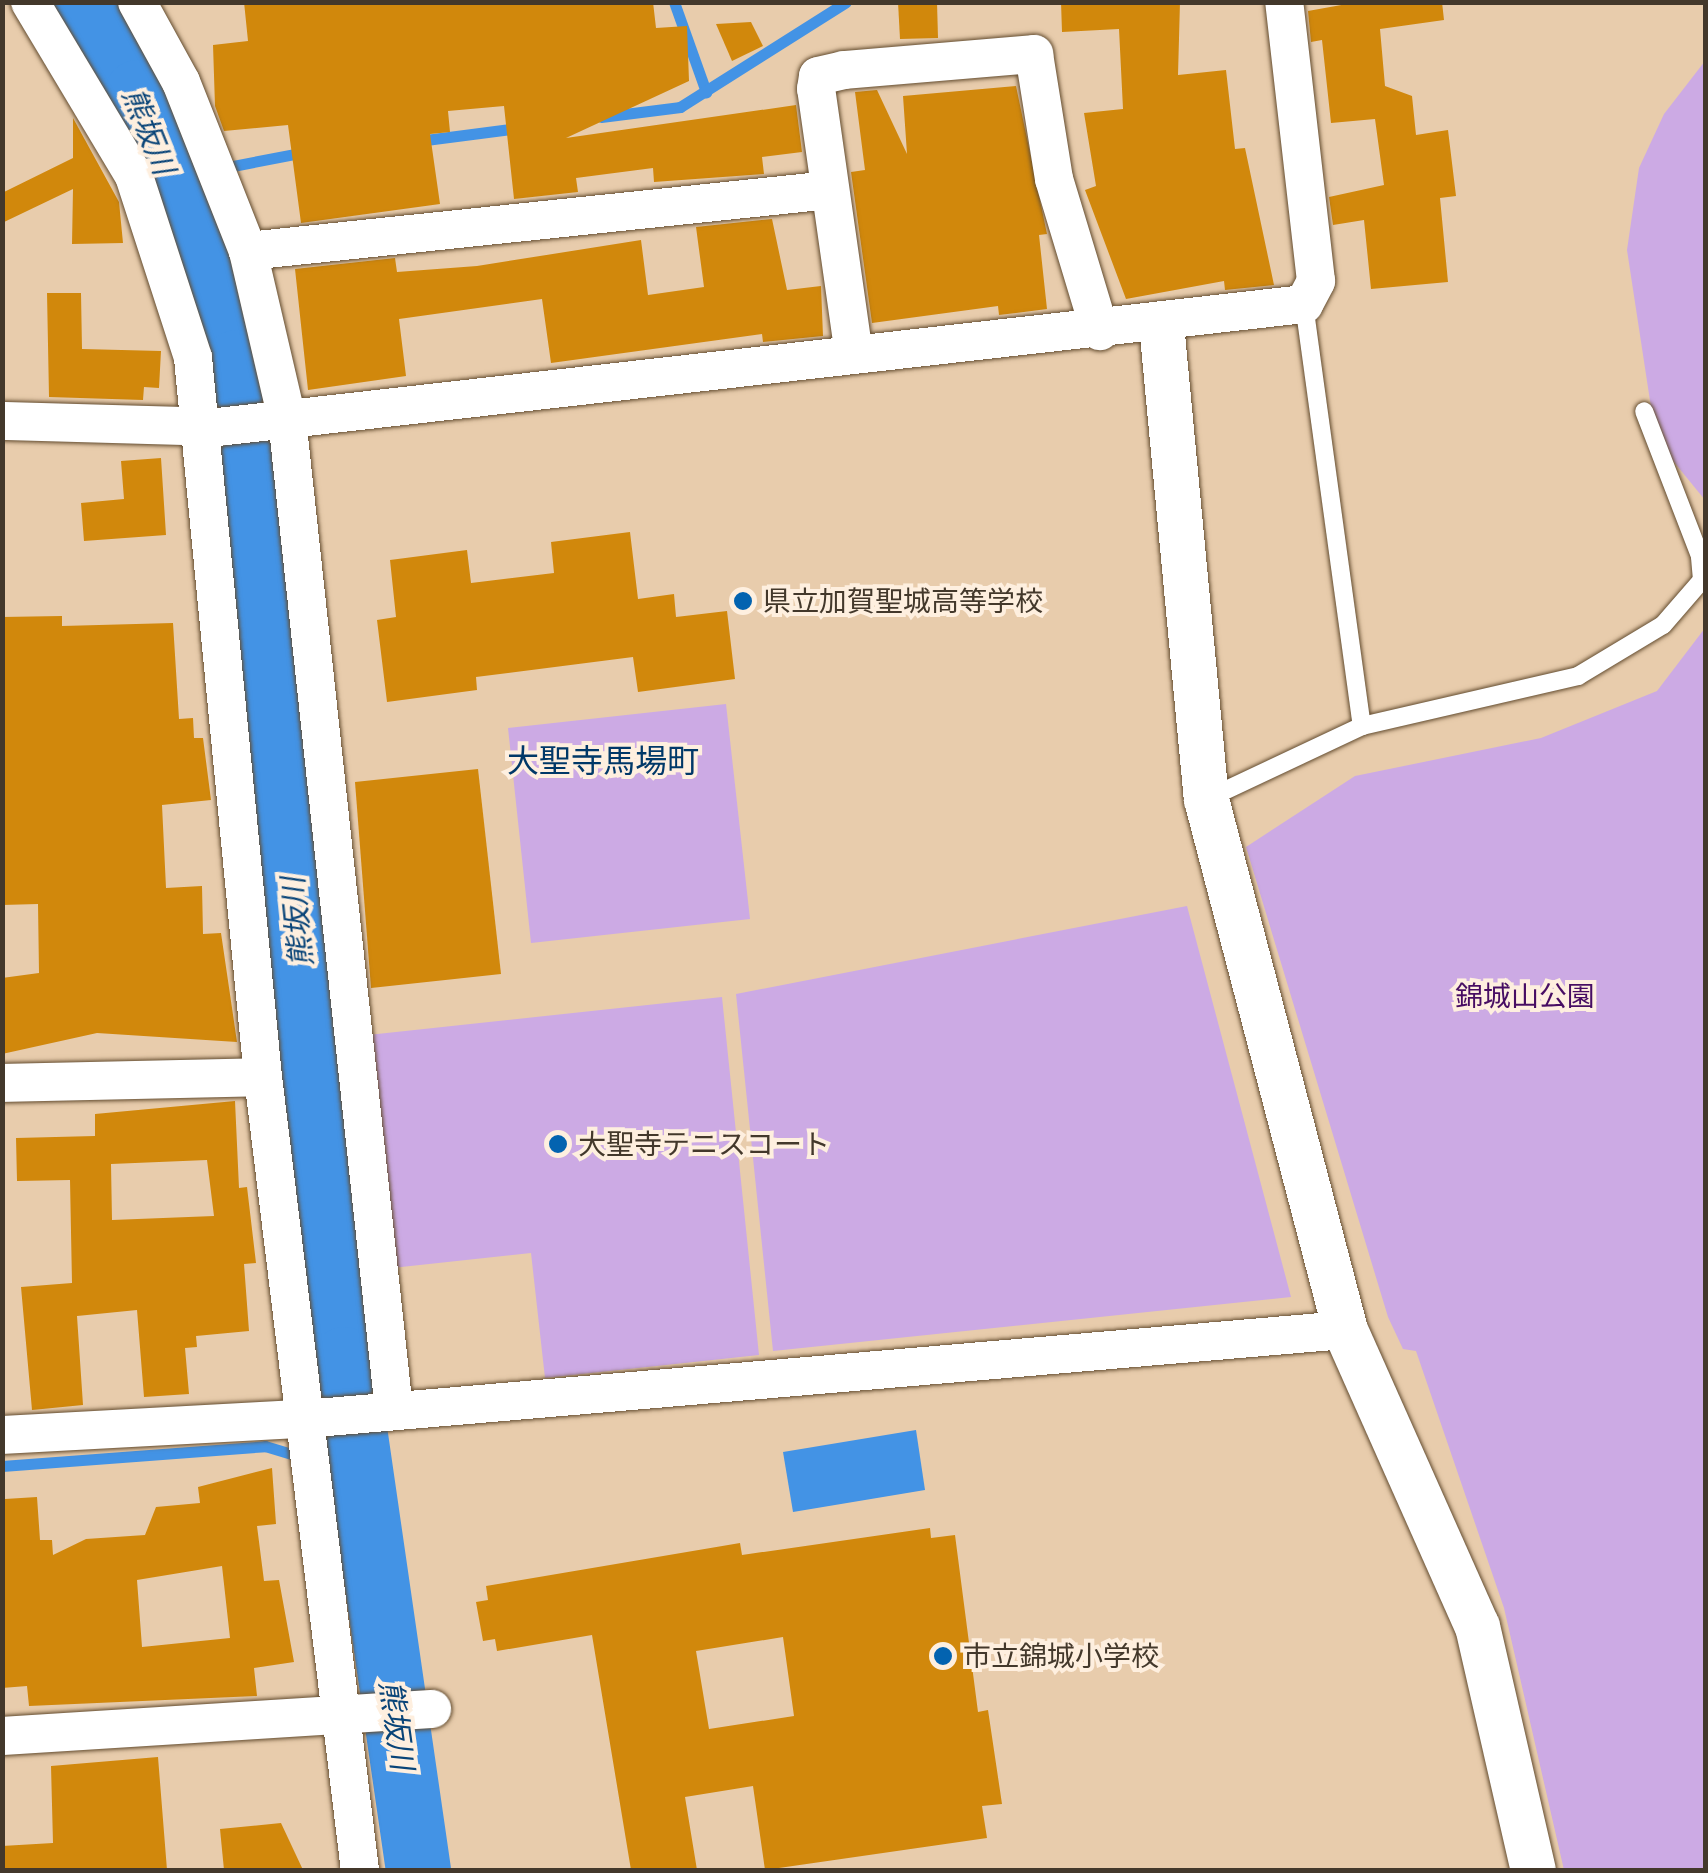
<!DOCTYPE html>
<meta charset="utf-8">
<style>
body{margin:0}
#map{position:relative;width:1708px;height:1873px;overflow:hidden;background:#e8ccac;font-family:"IBM Plex Sans","Noto Sans JP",sans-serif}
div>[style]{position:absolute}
.green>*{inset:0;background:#ccaae4}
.water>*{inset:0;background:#4393e5}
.stream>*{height:11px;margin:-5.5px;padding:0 5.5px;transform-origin:5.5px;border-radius:5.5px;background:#4393e5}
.river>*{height:65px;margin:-32.5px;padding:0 32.5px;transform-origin:32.5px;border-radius:32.5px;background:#4393e5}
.building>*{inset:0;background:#d1880c}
.roads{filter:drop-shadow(0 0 2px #634c2f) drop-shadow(0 0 2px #634c2f)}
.service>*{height:18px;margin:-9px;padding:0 9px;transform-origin:9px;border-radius:9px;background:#fff}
.minor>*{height:38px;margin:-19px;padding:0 19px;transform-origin:19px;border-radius:19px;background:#fff}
.tertiary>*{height:45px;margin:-22.5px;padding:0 22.5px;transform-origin:22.5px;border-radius:22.5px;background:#fff}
.dots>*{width:28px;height:28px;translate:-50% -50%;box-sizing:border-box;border:5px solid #feefdf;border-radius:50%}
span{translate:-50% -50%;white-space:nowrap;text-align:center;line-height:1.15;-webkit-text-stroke:8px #feefdf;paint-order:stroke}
.poi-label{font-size:28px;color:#43382b}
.left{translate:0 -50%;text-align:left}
.park-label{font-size:28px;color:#470d63}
.water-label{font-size:30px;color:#094478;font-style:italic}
.quarter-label{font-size:32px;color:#003868}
.frame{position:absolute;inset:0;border:5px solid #43382b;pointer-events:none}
</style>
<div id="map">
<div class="green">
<i style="clip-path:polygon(1705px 61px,1705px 500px,1656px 440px,1627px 250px,1639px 168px,1664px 114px)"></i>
<i style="clip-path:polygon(1705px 628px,1705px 1870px,1564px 1870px,1504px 1608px,1416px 1351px,1403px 1349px,1388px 1317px,1246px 847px,1355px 776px,1541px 738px,1657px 691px)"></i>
<i style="clip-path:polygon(726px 704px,750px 919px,531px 943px,508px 728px)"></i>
<i style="clip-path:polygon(1187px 906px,1291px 1297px,773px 1351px,736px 994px)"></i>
<i style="clip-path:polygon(722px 997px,759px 1355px,545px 1378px,531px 1253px,392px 1268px,368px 1035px)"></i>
</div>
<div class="water">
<i style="clip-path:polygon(916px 1430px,925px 1490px,793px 1512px,783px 1452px)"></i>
</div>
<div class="stream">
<i style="left:674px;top:2px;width:96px;rotate:70.4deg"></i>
<i style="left:601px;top:117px;width:80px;rotate:-7.2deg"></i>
<i style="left:680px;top:107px;width:196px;rotate:-32.3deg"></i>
<i style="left:418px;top:141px;width:101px;rotate:-7.4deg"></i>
<i style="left:171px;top:178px;width:136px;rotate:-11deg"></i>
<i style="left:319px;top:1462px;width:41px;rotate:15.8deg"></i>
<i style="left:2px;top:1466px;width:264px;rotate:-4.3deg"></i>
<i style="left:265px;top:1446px;width:38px;rotate:17deg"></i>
</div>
<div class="river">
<i style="left:80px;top:2px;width:107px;rotate:57.7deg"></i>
<i style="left:137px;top:92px;width:288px;rotate:69.9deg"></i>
<i style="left:236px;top:362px;width:1003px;rotate:83.82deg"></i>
<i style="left:344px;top:1359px;width:516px;rotate:81.76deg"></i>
</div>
<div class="building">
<i style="clip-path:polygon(244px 2px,653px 2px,656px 28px,687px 26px,689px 81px,566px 138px,796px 105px,802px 152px,762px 157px,764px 174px,654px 182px,653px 168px,576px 178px,578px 192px,514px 199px,504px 106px,448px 111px,450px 132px,430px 134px,440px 204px,301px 223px,288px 125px,224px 131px,215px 106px,213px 45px,248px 41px)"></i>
<i style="clip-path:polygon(898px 2px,937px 2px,938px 38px,900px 39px)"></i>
<i style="clip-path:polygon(1061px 2px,1180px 2px,1178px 75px,1226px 70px,1235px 149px,1245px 148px,1274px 285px,1225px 290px,1224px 281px,1126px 299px,1085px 190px,1096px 186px,1084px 113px,1123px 109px,1119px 29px,1062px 32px)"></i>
<i style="clip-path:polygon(1358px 2px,1442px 2px,1444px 20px,1380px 29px,1385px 86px,1412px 96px,1416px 135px,1448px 130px,1456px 196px,1440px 198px,1448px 282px,1371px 289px,1364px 220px,1333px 225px,1329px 197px,1384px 185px,1375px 119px,1331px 123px,1322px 40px,1311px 42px,1308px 11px)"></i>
<i style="clip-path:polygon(751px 22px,763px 46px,732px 61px,716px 24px)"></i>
<i style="clip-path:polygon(1016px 86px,1047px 234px,1039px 235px,1047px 309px,999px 315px,998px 306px,872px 323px,851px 172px,865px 170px,855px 92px,877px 90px,907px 154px,903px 96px)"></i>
<i style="clip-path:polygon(73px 118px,119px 202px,123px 243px,72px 244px,73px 189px,2px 223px,2px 193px,73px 158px)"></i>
<i style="clip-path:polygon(772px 219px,787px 290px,821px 286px,823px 336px,763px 342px,762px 334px,551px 363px,542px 299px,399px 319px,406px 376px,308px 390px,295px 269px,395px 258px,397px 272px,477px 266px,641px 240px,648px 295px,704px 287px,696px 227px)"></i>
<i style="clip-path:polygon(47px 293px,81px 293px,82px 349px,161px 351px,159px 388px,144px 387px,143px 400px,49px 397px)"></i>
<i style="clip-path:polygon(161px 458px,166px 535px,84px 541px,81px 503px,124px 499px,121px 461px)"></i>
<i style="clip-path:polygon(630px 532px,638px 599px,674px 594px,676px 617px,727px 611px,735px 679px,638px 692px,633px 657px,476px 677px,477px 690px,387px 702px,377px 620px,396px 617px,390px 560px,467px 550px,471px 583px,554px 573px,551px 542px)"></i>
<i style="clip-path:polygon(62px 616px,62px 626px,173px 623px,179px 719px,193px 718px,194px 738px,203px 738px,211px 800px,162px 805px,166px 888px,202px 886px,203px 934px,221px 933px,237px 1042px,97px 1033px,2px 1054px,2px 978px,39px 973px,38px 904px,2px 905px,2px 617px)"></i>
<i style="clip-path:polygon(478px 769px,501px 974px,371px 988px,355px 782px)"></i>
<i style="clip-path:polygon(evenodd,235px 1101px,239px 1188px,247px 1187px,256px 1263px,244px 1264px,249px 1331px,196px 1336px,197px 1347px,185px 1348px,189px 1394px,144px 1397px,137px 1310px,77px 1316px,83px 1405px,32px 1410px,21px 1287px,72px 1283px,70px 1180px,17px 1181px,16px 1138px,95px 1136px,95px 1114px,235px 1101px,207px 1160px,214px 1216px,112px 1220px,111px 1164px,207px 1160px)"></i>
<i style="clip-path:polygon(evenodd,272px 1468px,276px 1524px,257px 1526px,264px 1581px,279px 1580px,294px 1662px,254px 1668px,257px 1696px,29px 1706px,27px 1686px,2px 1688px,5px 1499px,37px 1497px,40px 1540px,52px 1540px,53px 1555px,86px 1539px,145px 1535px,156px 1507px,200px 1503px,198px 1487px,272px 1468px,222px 1566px,230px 1638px,142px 1647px,137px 1580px,222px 1566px)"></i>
<i style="clip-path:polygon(evenodd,930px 1528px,931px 1538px,955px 1535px,978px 1712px,988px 1710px,1002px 1804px,982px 1806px,987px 1838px,765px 1870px,753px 1786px,685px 1797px,697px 1870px,631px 1870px,592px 1635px,497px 1651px,495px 1639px,483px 1641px,476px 1602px,488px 1600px,486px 1586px,740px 1543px,742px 1555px,930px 1528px,783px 1637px,794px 1716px,709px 1729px,696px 1651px,783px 1637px)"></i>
<i style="clip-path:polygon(158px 1757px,167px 1870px,2px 1870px,2px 1846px,53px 1843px,51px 1766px)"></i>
<i style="clip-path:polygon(281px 1823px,303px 1870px,224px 1870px,220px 1829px)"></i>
</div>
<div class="roads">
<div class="service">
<i style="left:1304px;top:304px;width:426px;rotate:82.2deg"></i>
<i style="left:1207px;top:799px;width:171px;rotate:-25.2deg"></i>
<i style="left:1362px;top:726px;width:222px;rotate:-13deg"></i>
<i style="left:1578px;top:676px;width:99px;rotate:-31deg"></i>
<i style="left:1663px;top:625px;width:60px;rotate:-49.1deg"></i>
<i style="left:1702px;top:580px;width:24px;rotate:-95deg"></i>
<i style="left:1700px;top:556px;width:155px;rotate:-111.1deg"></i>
</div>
<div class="minor">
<i style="left:30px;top:2px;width:203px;rotate:59.1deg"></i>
<i style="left:134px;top:176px;width:191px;rotate:72deg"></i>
<i style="left:193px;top:358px;width:722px;rotate:84.44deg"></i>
<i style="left:263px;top:1077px;width:799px;rotate:83.03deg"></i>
<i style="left:137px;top:2px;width:91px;rotate:61.2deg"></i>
<i style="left:181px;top:82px;width:182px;rotate:68.4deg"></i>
<i style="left:854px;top:355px;width:269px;rotate:-98.1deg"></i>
<i style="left:816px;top:89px;width:13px;rotate:-81deg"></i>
<i style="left:818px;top:76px;width:27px;rotate:-13deg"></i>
<i style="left:844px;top:70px;width:191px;rotate:-4.8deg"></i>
<i style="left:1034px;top:54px;width:127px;rotate:80.9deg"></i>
<i style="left:1054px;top:179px;width:159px;rotate:73.2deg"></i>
<i style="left:2px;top:421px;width:216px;rotate:1.6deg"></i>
<i style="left:218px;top:427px;width:1093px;rotate:-6.46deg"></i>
<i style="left:1304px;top:304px;width:26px;rotate:-62deg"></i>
<i style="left:1316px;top:281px;width:281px;rotate:-96.5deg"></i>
<i style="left:2px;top:1083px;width:261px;rotate:-1.3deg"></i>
<i style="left:394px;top:1410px;width:997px;rotate:-96.16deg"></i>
<i style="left:287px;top:419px;width:172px;rotate:-103.1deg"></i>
<i style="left:248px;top:251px;width:585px;rotate:-5.98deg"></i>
<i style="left:2px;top:1435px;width:314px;rotate:-3.1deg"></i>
<i style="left:316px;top:1418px;width:1033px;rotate:-4.89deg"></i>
<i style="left:2px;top:1736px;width:431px;rotate:-3.6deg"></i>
</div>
<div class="tertiary">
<i style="left:1161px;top:324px;width:477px;rotate:84.6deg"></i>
<i style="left:1206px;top:799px;width:549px;rotate:75.33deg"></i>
<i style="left:1345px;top:1330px;width:324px;rotate:66deg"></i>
<i style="left:1477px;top:1626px;width:250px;rotate:77.1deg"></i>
</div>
</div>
<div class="dots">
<i style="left:743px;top:601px;background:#0363b0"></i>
<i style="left:558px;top:1144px;background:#0363b0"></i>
<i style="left:943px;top:1656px;background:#0363b0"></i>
</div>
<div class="poi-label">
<span class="left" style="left:763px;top:601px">県立加賀聖城高等学校</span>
<span class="left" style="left:578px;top:1144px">大聖寺テニスコート</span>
<span class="left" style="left:963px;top:1656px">市立錦城小学校</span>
</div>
<div class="park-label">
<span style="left:1525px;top:996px">錦城山公園</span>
</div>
<div class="water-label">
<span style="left:149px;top:131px;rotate:68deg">熊坂川</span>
<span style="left:297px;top:922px;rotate:-96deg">熊坂川</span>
<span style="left:397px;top:1725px;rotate:82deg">熊坂川</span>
</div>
<div class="quarter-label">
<span style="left:603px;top:760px">大聖寺馬場町</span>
</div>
<div class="frame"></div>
</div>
